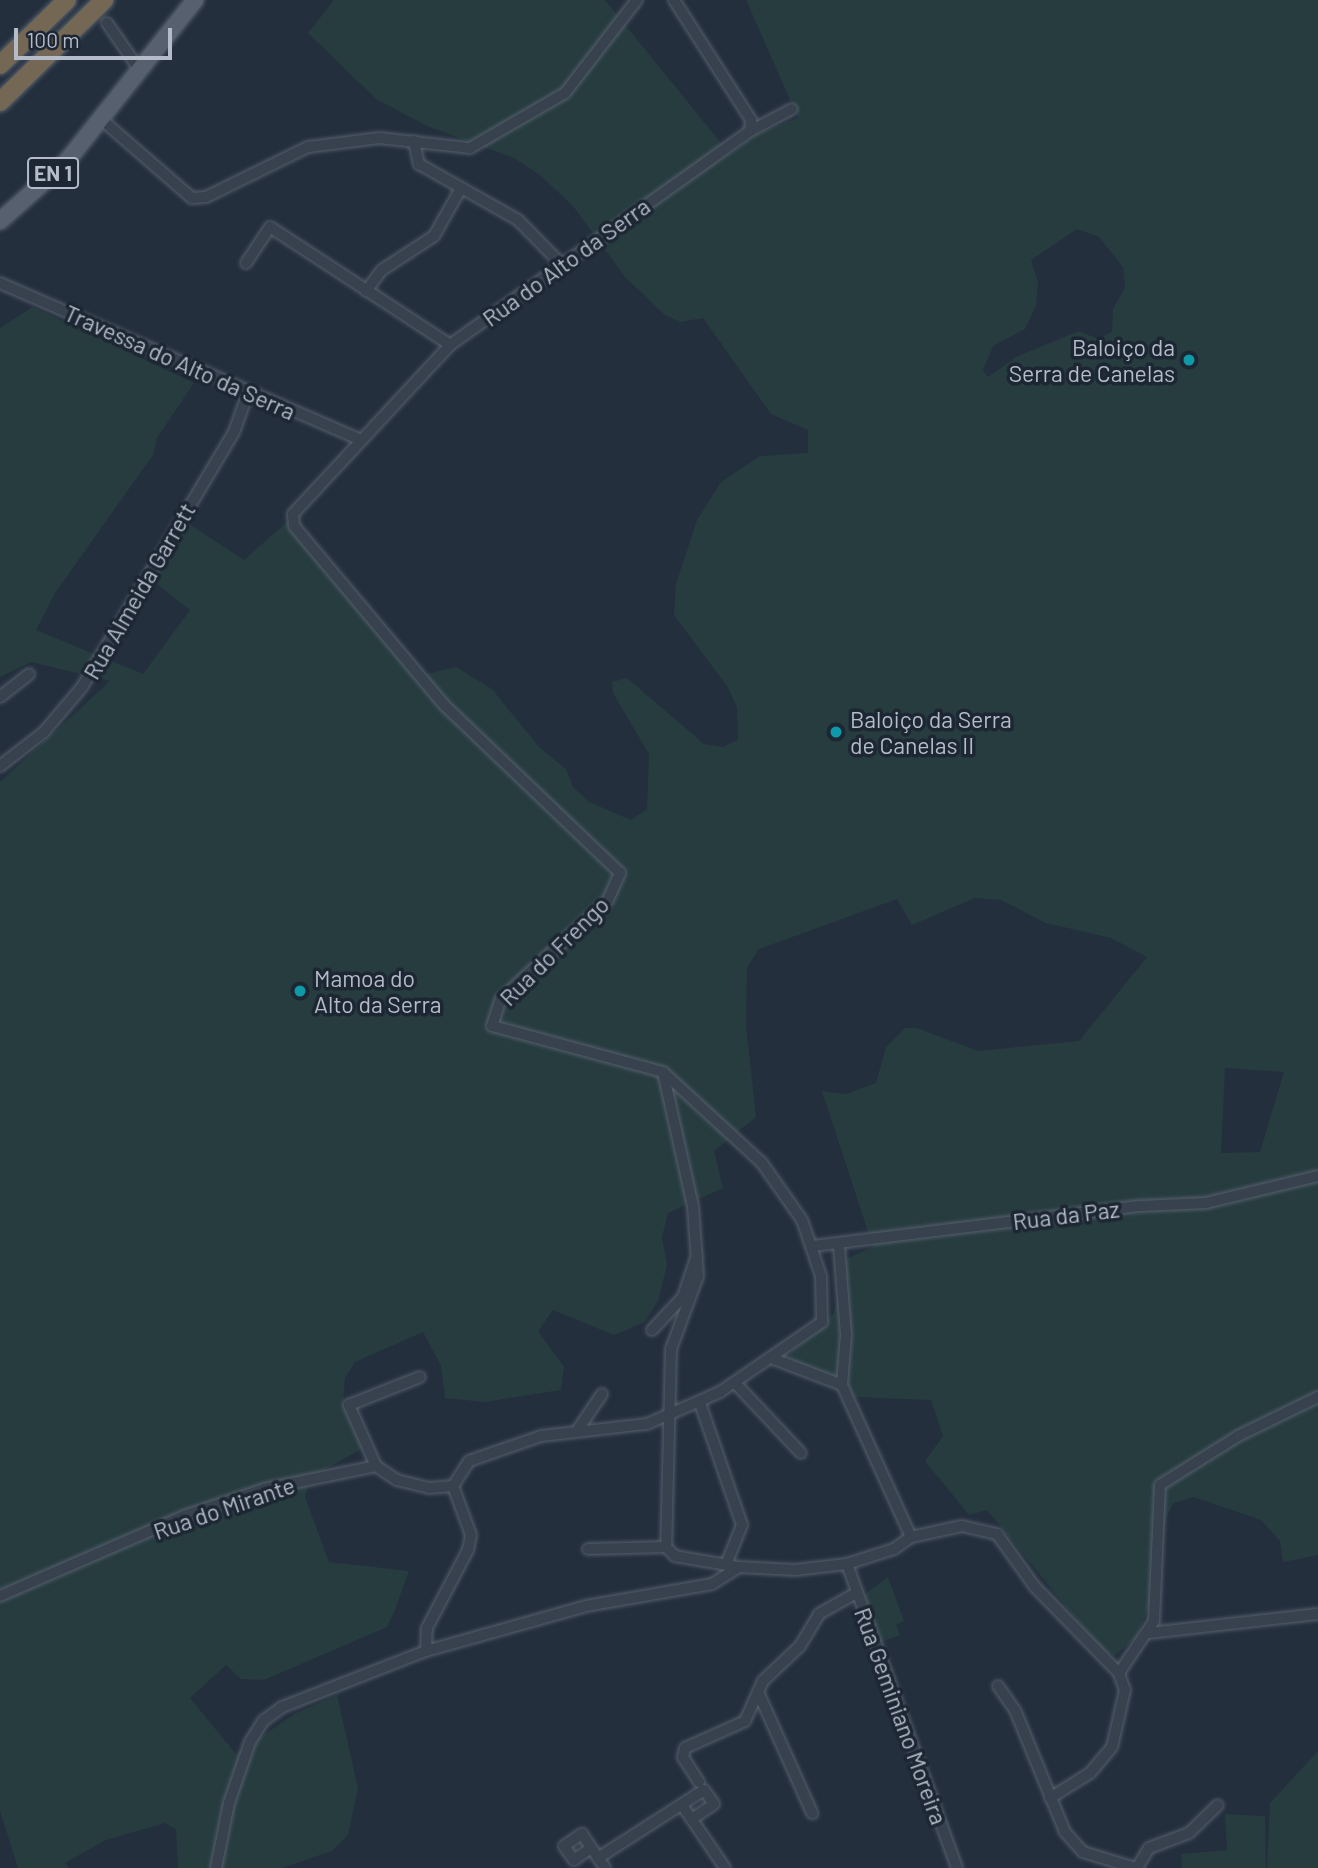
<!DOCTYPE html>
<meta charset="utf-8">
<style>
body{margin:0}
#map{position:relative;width:1318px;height:1868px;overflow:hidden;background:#242f3e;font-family:Barlow,sans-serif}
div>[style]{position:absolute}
.green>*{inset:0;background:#263c3f}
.roads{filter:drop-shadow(0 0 2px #565f6c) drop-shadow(0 0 2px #565f6c)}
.minor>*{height:10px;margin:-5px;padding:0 5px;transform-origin:5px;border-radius:5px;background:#38414e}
.primary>*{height:16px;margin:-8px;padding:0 8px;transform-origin:8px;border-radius:8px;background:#56606e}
.motorway>*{height:18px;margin:-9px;padding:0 9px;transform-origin:9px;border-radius:9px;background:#746855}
.dots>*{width:19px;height:19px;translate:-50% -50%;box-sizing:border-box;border:4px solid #1d2633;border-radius:50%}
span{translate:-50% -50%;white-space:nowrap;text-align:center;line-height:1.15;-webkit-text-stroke:7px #1d2633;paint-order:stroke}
.shield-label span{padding:2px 5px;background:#1d2633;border:2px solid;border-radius:5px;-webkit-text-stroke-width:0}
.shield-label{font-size:21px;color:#b4bcc9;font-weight:700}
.street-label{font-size:23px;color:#b4bcc9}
.poi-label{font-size:23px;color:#b4bcc9}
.right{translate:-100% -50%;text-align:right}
.left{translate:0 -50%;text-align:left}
.scale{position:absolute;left:14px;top:28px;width:158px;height:32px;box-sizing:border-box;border:4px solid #b4bcc9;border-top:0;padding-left:9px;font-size:21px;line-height:24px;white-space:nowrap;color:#b4bcc9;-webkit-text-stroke:5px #1d2633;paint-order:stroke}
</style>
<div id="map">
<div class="green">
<i style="clip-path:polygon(evenodd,334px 0,605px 0,730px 154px,756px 134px,798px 118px,746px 0,1318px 0,1318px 1555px,1283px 1562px,1280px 1541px,1261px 1520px,1194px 1497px,1174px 1503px,1166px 1516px,1153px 1597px,1136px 1638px,1114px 1656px,1098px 1646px,987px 1510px,969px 1515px,925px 1461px,943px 1436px,931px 1400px,852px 1397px,805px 1374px,788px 1355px,834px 1313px,846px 1259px,873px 1247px,822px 1091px,846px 1094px,876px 1083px,886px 1047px,905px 1028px,917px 1028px,978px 1051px,1079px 1041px,1147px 957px,1111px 938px,1046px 923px,1001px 900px,975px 898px,912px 925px,897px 899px,759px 949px,747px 968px,746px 1025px,756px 1117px,714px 1151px,723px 1188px,668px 1213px,662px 1237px,667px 1265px,658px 1301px,645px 1322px,614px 1335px,553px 1310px,538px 1331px,564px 1367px,561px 1390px,485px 1402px,445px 1398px,441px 1366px,423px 1332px,355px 1362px,345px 1378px,343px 1403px,363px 1448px,310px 1478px,305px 1497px,329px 1562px,409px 1571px,395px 1610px,387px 1627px,264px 1680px,241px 1679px,226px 1665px,190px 1698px,236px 1754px,294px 1714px,337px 1695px,358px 1788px,348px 1835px,332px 1851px,282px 1868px,178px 1868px,176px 1829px,165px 1823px,106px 1840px,65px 1863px,69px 1868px,18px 1868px,0 1811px,0 782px,110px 681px,31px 662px,0 677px,0 328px,33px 307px,194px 383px,157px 438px,153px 455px,55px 593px,36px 630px,143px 674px,190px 610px,153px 581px,189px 524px,244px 560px,297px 513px,298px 523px,426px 674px,456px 667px,492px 689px,540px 748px,566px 769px,573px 787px,589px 802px,631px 820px,647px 809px,649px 754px,613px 693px,612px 682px,627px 678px,704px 744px,723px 747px,738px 740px,737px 707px,727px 686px,674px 615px,676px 584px,697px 520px,721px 482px,760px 456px,808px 453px,808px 430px,771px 414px,703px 318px,681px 322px,665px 315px,625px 277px,573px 206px,540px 175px,514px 158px,427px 126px,376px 99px,308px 33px,334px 0,1077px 229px,1099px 237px,1123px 267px,1125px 288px,1113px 309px,1112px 332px,1098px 339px,1079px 331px,1016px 357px,988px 377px,983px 370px,993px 346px,1025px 329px,1036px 306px,1038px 282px,1031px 260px,1077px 229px,334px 0,1225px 1068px,1284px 1072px,1260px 1152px,1221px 1153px,1225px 1068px)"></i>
<i style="clip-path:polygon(888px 1577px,904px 1621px,896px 1625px,900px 1635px,881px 1642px,864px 1595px)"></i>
<i style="clip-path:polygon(1318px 1751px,1318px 1868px,1267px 1868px,1270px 1803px)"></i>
<i style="clip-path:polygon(1225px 1814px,1265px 1816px,1266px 1868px,1182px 1868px,1181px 1854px,1227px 1850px)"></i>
</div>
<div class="roads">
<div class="minor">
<i style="left:674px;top:0;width:143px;rotate:57.3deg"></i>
<i style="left:751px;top:120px;width:11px;rotate:95deg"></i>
<i style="left:107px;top:23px;width:56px;rotate:55.2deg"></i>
<i style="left:101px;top:119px;width:121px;rotate:41deg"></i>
<i style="left:192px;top:198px;width:14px;rotate:-4deg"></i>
<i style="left:206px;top:197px;width:114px;rotate:-26.1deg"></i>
<i style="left:308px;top:147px;width:72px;rotate:-7.2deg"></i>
<i style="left:379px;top:138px;width:92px;rotate:6.3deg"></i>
<i style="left:470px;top:148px;width:110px;rotate:-30.1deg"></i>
<i style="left:565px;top:93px;width:118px;rotate:-52.3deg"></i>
<i style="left:414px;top:141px;width:24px;rotate:78deg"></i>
<i style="left:419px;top:164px;width:114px;rotate:29.5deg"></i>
<i style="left:518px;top:220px;width:63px;rotate:45.6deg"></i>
<i style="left:246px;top:263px;width:43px;rotate:-56.3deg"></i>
<i style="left:270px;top:227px;width:215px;rotate:33.2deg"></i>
<i style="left:0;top:283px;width:394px;rotate:23.5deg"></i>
<i style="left:366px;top:291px;width:26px;rotate:-53deg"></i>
<i style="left:382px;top:270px;width:62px;rotate:-33.2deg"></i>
<i style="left:434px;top:236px;width:55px;rotate:-60.6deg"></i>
<i style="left:0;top:697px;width:37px;rotate:-38deg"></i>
<i style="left:0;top:766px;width:56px;rotate:-37.7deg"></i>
<i style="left:44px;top:732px;width:59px;rotate:-49.8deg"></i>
<i style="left:82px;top:687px;width:297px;rotate:-59.2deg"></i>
<i style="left:234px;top:432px;width:41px;rotate:-70.3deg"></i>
<i style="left:663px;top:1072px;width:137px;rotate:77.4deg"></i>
<i style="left:693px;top:1206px;width:70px;rotate:85.9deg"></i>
<i style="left:698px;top:1276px;width:78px;rotate:110.3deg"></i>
<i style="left:671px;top:1349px;width:198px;rotate:91.4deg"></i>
<i style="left:666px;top:1547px;width:13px;rotate:45deg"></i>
<i style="left:675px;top:1556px;width:65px;rotate:9.8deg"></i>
<i style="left:813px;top:1246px;width:330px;rotate:-7deg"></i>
<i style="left:1141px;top:1206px;width:65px;rotate:-2.6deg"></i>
<i style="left:1206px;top:1203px;width:115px;rotate:-13.6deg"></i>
<i style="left:839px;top:1246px;width:89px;rotate:85.5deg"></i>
<i style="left:846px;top:1335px;width:50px;rotate:94.6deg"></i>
<i style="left:652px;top:1330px;width:45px;rotate:-46.8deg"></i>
<i style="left:683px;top:1297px;width:44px;rotate:-71.6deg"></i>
<i style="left:774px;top:1359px;width:73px;rotate:20.9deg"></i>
<i style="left:842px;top:1385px;width:167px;rotate:65.6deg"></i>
<i style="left:735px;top:1383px;width:96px;rotate:46.7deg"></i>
<i style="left:700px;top:1403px;width:129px;rotate:71deg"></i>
<i style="left:742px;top:1525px;width:40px;rotate:112deg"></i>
<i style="left:579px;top:1428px;width:41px;rotate:-55.9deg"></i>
<i style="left:376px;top:1466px;width:67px;rotate:-113.9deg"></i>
<i style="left:349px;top:1405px;width:76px;rotate:-21.5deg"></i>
<i style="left:588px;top:1549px;width:78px;rotate:-1.5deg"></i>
<i style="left:847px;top:1564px;width:323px;rotate:70.1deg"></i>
<i style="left:0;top:1596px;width:201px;rotate:-23.5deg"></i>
<i style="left:184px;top:1516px;width:84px;rotate:-18.6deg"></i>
<i style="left:264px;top:1489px;width:114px;rotate:-11.6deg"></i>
<i style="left:376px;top:1466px;width:25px;rotate:34deg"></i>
<i style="left:397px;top:1480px;width:33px;rotate:14deg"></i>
<i style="left:429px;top:1488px;width:24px;rotate:-5deg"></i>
<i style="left:1149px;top:1633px;width:170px;rotate:-6.4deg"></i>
<i style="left:426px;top:1651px;width:23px;rotate:-88deg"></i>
<i style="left:427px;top:1628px;width:88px;rotate:-62.3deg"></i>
<i style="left:468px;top:1550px;width:15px;rotate:-79deg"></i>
<i style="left:471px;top:1535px;width:52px;rotate:-110.2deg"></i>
<i style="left:453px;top:1486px;width:30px;rotate:-57deg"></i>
<i style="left:469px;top:1461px;width:76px;rotate:-19.1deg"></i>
<i style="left:541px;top:1436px;width:107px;rotate:-6.5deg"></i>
<i style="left:647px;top:1424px;width:80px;rotate:-23.7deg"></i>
<i style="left:720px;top:1392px;width:124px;rotate:-34.5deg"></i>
<i style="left:822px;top:1322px;width:46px;rotate:-91.2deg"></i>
<i style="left:821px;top:1276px;width:59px;rotate:-108.7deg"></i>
<i style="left:802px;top:1220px;width:70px;rotate:-125.1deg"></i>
<i style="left:762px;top:1163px;width:134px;rotate:-137.4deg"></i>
<i style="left:663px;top:1072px;width:177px;rotate:-164.9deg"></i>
<i style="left:492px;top:1026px;width:28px;rotate:-72deg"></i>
<i style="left:501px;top:999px;width:146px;rotate:-42.8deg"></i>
<i style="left:608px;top:900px;width:30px;rotate:-66deg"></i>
<i style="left:620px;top:873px;width:242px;rotate:-136.3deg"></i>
<i style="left:445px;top:706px;width:235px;rotate:-130deg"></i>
<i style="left:294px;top:526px;width:12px;rotate:-95deg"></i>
<i style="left:293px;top:514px;width:231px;rotate:-47.1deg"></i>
<i style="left:450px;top:345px;width:369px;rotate:-35.5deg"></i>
<i style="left:750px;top:131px;width:47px;rotate:-27.6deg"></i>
<i style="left:1119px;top:1673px;width:63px;rotate:-56.1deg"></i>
<i style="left:1154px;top:1621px;width:136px;rotate:-87.5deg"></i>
<i style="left:1160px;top:1485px;width:92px;rotate:-32.1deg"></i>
<i style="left:1238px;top:1436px;width:89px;rotate:-26deg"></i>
<i style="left:998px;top:1686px;width:29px;rotate:55deg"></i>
<i style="left:1015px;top:1710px;width:132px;rotate:67.7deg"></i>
<i style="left:1065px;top:1832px;width:27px;rotate:48deg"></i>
<i style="left:1083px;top:1852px;width:54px;rotate:17.1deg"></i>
<i style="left:758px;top:1692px;width:133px;rotate:65.9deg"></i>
<i style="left:699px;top:1782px;width:30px;rotate:-123deg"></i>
<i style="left:683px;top:1757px;width:9px;rotate:-77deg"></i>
<i style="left:685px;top:1748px;width:66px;rotate:-24.2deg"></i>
<i style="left:745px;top:1721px;width:44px;rotate:-65.8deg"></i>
<i style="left:763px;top:1681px;width:51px;rotate:-43.4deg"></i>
<i style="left:800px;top:1646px;width:37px;rotate:-59deg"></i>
<i style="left:819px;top:1614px;width:43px;rotate:-29.6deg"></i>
<i style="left:682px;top:1805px;width:76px;rotate:55.7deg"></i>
<i style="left:591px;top:1848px;width:21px;rotate:145deg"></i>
<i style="left:574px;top:1860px;width:17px;rotate:-126deg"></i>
<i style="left:564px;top:1846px;width:22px;rotate:-34deg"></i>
<i style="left:582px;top:1834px;width:41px;rotate:55.9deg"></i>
<i style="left:598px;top:1858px;width:126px;rotate:-32.7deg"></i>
<i style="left:704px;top:1790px;width:17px;rotate:54deg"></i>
<i style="left:714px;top:1804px;width:27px;rotate:146deg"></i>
<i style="left:216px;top:1868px;width:66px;rotate:-78.7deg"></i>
<i style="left:229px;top:1803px;width:65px;rotate:-71deg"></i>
<i style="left:250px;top:1742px;width:25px;rotate:-58deg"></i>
<i style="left:263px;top:1721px;width:24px;rotate:-36deg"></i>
<i style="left:282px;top:1707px;width:155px;rotate:-21.3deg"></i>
<i style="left:426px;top:1651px;width:166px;rotate:-15.7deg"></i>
<i style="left:586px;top:1606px;width:128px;rotate:-9.9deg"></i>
<i style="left:712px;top:1584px;width:32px;rotate:-32deg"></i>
<i style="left:739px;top:1567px;width:56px;rotate:3.1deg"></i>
<i style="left:795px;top:1570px;width:52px;rotate:-6.6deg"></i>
<i style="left:847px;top:1564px;width:49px;rotate:-17.7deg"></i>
<i style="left:894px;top:1549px;width:21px;rotate:-35deg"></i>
<i style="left:911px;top:1537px;width:52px;rotate:-12.2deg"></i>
<i style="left:962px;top:1526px;width:36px;rotate:13deg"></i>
<i style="left:997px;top:1534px;width:65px;rotate:54.4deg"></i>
<i style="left:1035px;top:1587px;width:120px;rotate:45.7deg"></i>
<i style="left:1119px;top:1673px;width:18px;rotate:71deg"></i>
<i style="left:1125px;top:1690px;width:58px;rotate:102.8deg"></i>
<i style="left:1112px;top:1747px;width:34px;rotate:130deg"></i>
<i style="left:1090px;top:1773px;width:47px;rotate:148deg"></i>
<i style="left:1137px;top:1868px;width:23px;rotate:-59deg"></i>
<i style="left:1149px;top:1848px;width:43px;rotate:-20.6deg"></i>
<i style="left:1189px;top:1833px;width:40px;rotate:-44deg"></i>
</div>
<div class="primary">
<i style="left:0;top:221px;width:90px;rotate:-41.8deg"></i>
<i style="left:67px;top:161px;width:206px;rotate:-51.5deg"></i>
</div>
<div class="motorway">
<i style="left:0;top:65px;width:93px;rotate:-44.1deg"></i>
<i style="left:0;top:102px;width:146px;rotate:-44.4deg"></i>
</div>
</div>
<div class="dots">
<i style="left:1189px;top:360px;background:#0f9aa8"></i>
<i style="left:836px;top:732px;background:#0f9aa8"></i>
<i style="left:300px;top:991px;background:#0f9aa8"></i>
</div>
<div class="shield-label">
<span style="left:53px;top:173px">EN 1</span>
</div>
<div class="street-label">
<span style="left:566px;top:262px;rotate:-36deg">Rua do Alto da Serra</span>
<span style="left:180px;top:362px;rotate:24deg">Travessa do Alto da Serra</span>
<span style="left:139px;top:591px;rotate:-60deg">Rua Almeida Garrett</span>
<span style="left:554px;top:951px;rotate:-45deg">Rua do Frengo</span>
<span style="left:1066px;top:1215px;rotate:-7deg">Rua da Paz</span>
<span style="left:224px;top:1508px;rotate:-19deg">Rua do Mirante</span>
<span style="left:901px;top:1716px;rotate:70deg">Rua Geminiano Moreira</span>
</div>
<div class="poi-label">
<span class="right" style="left:1175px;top:360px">Baloiço da<br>Serra de Canelas</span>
<span class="left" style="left:850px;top:732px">Baloiço da Serra<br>de Canelas II</span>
<span class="left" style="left:314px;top:991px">Mamoa do<br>Alto da Serra</span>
</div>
<div class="scale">100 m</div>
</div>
